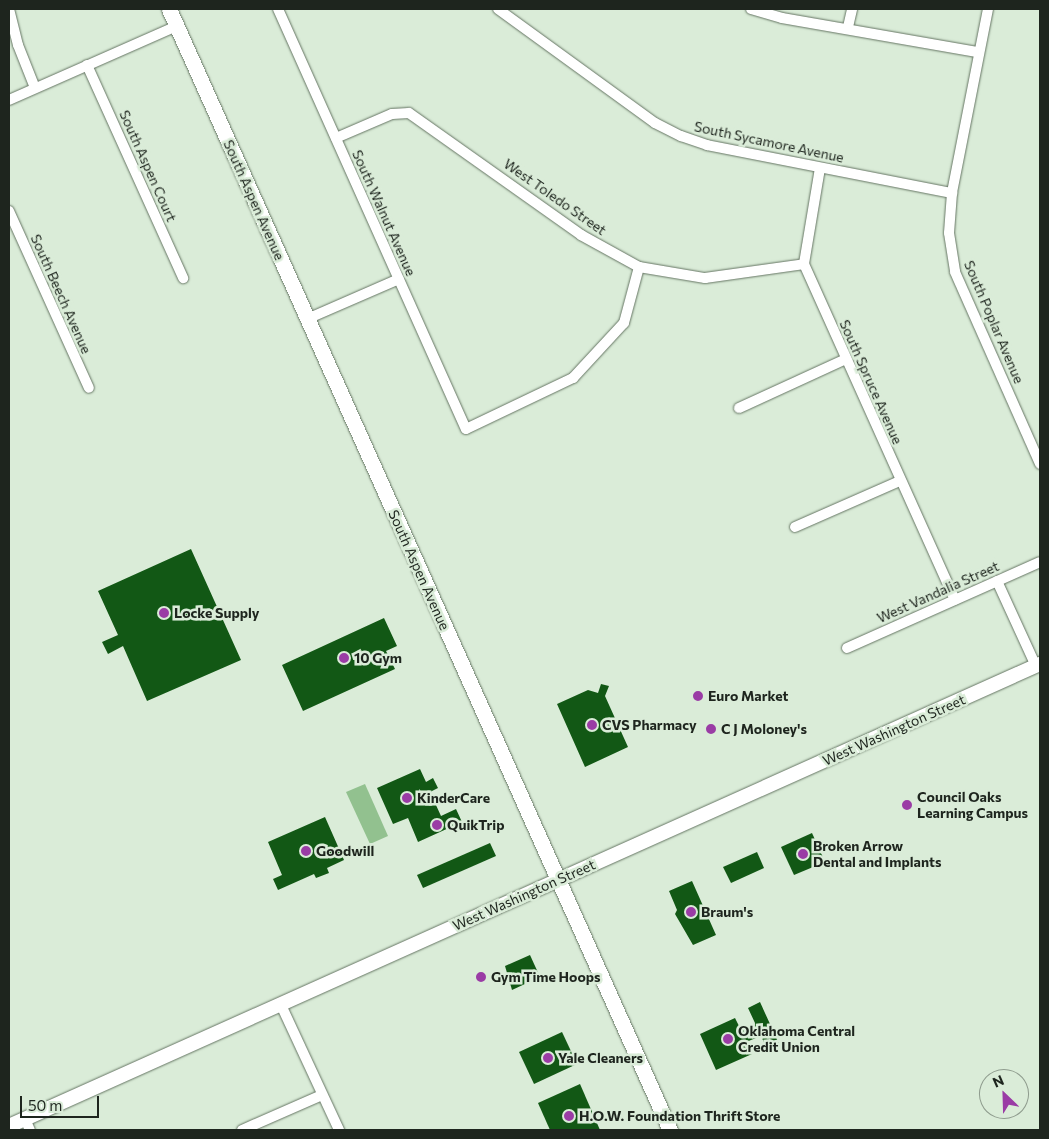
<!DOCTYPE html>
<style>
body{margin:0}
#map{position:relative;width:1049px;height:1139px;overflow:hidden;background:#daecd8;font-family:Commissioner,sans-serif}
div>[style]{position:absolute}
.green>*{inset:0;background:#92c18f}
.building>*{inset:0;background:#125815}
.roads{filter:drop-shadow(0 0 1px #657563) drop-shadow(0 0 1px #657563)}
.street>*{height:10px;margin:-5px;padding:0 5px;transform-origin:5px;border-radius:5px;background:#fff}
.secondary>*{height:14px;margin:-7px;padding:0 7px;transform-origin:7px;border-radius:7px;background:#fff}
.primary>*{height:15px;margin:-7.5px;padding:0 7.5px;transform-origin:7.5px;border-radius:7.5px;background:#fff}
.dots>*{width:14px;height:14px;translate:-50% -50%;box-sizing:border-box;border:2px solid #daecd8;border-radius:50%}
span{translate:-50% -50%;white-space:nowrap;text-align:center;line-height:1.15;-webkit-text-stroke:5px #daecd8;paint-order:stroke}
.street-label{font-size:14px;color:#1e251e}
.poi-label{font-size:14px;color:#1e251e;font-weight:700}
.left{translate:0 -50%;text-align:left}
.frame{position:absolute;inset:0;border:10px solid #1e251e;pointer-events:none}
.north{position:absolute;left:979px;top:1069px;width:50px;height:50px;box-sizing:border-box;background:#daecd8;border:1px solid #8f9c8e;border-radius:50%;rotate:336deg;font-size:14px;font-weight:700;line-height:20px;text-align:center;color:#1e251e}
.north::after{content:'';display:block;margin:auto;width:18px;height:22px;background:#9a3ca5;clip-path:polygon(50% 0,100% 100%,50% 72%,0 100%)}
.scale{position:absolute;left:20px;top:1096px;width:79px;height:22px;box-sizing:border-box;border:2px solid #1e251e;border-top:0;padding-left:6px;font-size:15px;line-height:18px;white-space:nowrap;color:#1e251e;-webkit-text-stroke:4px #daecd8;paint-order:stroke}
</style>
<div id="map">
<div class="green">
<i style="clip-path:polygon(365px 784px,388px 836px,370px 844px,346px 792px)"></i>
</div>
<div class="building">
<i style="clip-path:polygon(191px 549px,241px 660px,147px 701px,123px 646px,108px 654px,102px 642px,118px 635px,98px 591px)"></i>
<i style="clip-path:polygon(384px 618px,397px 646px,386px 651px,395px 669px,303px 711px,282px 665px)"></i>
<i style="clip-path:polygon(601px 684px,609px 686px,605px 696px,628px 747px,585px 767px,557px 704px,588px 690px,598px 693px)"></i>
<i style="clip-path:polygon(420px 769px,426px 782px,433px 778px,438px 788px,430px 792px,441px 816px,456px 809px,462px 822px,418px 842px,408px 818px,393px 824px,377px 788px)"></i>
<i style="clip-path:polygon(325px 817px,344px 860px,327px 868px,329px 873px,316px 878px,314px 874px,278px 890px,273px 879px,282px 875px,268px 842px)"></i>
<i style="clip-path:polygon(812px 833px,825px 862px,794px 875px,781px 847px)"></i>
<i style="clip-path:polygon(490px 843px,496px 856px,423px 888px,417px 875px)"></i>
<i style="clip-path:polygon(757px 852px,764px 868px,731px 883px,723px 867px)"></i>
<i style="clip-path:polygon(692px 881px,716px 935px,693px 945px,675px 914px,677px 910px,669px 891px)"></i>
<i style="clip-path:polygon(530px 955px,540px 977px,512px 990px,505px 966px)"></i>
<i style="clip-path:polygon(760px 1002px,780px 1046px,768px 1051px,761px 1036px,746px 1042px,752px 1054px,716px 1070px,700px 1034px,735px 1018px,741px 1030px,755px 1023px,748px 1008px)"></i>
<i style="clip-path:polygon(562px 1032px,577px 1064px,534px 1084px,519px 1052px)"></i>
<i style="clip-path:polygon(580px 1084px,600px 1130px,550px 1130px,538px 1103px)"></i>
</div>
<div class="roads">
<div class="street">
<i style="left:9px;top:9px;width:37px;rotate:76deg"></i>
<i style="left:18px;top:45px;width:46px;rotate:68.4deg"></i>
<i style="left:278px;top:9px;width:460px;rotate:65.9deg"></i>
<i style="left:466px;top:429px;width:119px;rotate:-25.5deg"></i>
<i style="left:573px;top:378px;width:75px;rotate:-47.2deg"></i>
<i style="left:624px;top:323px;width:58px;rotate:-75deg"></i>
<i style="left:498px;top:9px;width:194px;rotate:36deg"></i>
<i style="left:655px;top:123px;width:29px;rotate:27deg"></i>
<i style="left:681px;top:136px;width:28px;rotate:19deg"></i>
<i style="left:707px;top:145px;width:250px;rotate:11.1deg"></i>
<i style="left:751px;top:9px;width:32px;rotate:16deg"></i>
<i style="left:782px;top:18px;width:198px;rotate:9.9deg"></i>
<i style="left:988px;top:9px;width:187px;rotate:101.1deg"></i>
<i style="left:952px;top:193px;width:40px;rotate:94.3deg"></i>
<i style="left:949px;top:233px;width:39px;rotate:81deg"></i>
<i style="left:955px;top:272px;width:210px;rotate:66.1deg"></i>
<i style="left:848px;top:27px;width:18px;rotate:-77deg"></i>
<i style="left:87px;top:65px;width:234px;rotate:65.7deg"></i>
<i style="left:9px;top:100px;width:184px;rotate:-23.8deg"></i>
<i style="left:336px;top:138px;width:61px;rotate:-23.2deg"></i>
<i style="left:392px;top:114px;width:17px;rotate:-3deg"></i>
<i style="left:409px;top:113px;width:211px;rotate:35.3deg"></i>
<i style="left:581px;top:235px;width:66px;rotate:28.9deg"></i>
<i style="left:639px;top:267px;width:67px;rotate:9.5deg"></i>
<i style="left:705px;top:278px;width:100px;rotate:-8deg"></i>
<i style="left:820px;top:168px;width:97px;rotate:99.5deg"></i>
<i style="left:804px;top:264px;width:368px;rotate:65.8deg"></i>
<i style="left:9px;top:211px;width:194px;rotate:65.7deg"></i>
<i style="left:307px;top:319px;width:100px;rotate:-23.5deg"></i>
<i style="left:739px;top:408px;width:115px;rotate:-24.6deg"></i>
<i style="left:795px;top:527px;width:115px;rotate:-23.7deg"></i>
<i style="left:997px;top:581px;width:94px;rotate:65.4deg"></i>
<i style="left:847px;top:648px;width:211px;rotate:-24deg"></i>
<i style="left:281px;top:1005px;width:138px;rotate:65.1deg"></i>
<i style="left:25px;top:1119px;width:12px;rotate:66deg"></i>
<i style="left:242px;top:1130px;width:87px;rotate:-23.6deg"></i>
</div>
<div class="secondary">
<i style="left:9px;top:1126px;width:1130px;rotate:-24.14deg"></i>
</div>
<div class="primary">
<i style="left:169px;top:9px;width:1228px;rotate:65.92deg"></i>
</div>
</div>
<div class="dots">
<i style="left:164px;top:613px;background:#9a3ca5"></i>
<i style="left:344px;top:658px;background:#9a3ca5"></i>
<i style="left:698px;top:696px;background:#9a3ca5"></i>
<i style="left:592px;top:725px;background:#9a3ca5"></i>
<i style="left:711px;top:729px;background:#9a3ca5"></i>
<i style="left:407px;top:798px;background:#9a3ca5"></i>
<i style="left:907px;top:805px;background:#9a3ca5"></i>
<i style="left:437px;top:825px;background:#9a3ca5"></i>
<i style="left:306px;top:851px;background:#9a3ca5"></i>
<i style="left:803px;top:854px;background:#9a3ca5"></i>
<i style="left:691px;top:912px;background:#9a3ca5"></i>
<i style="left:481px;top:977px;background:#9a3ca5"></i>
<i style="left:728px;top:1039px;background:#9a3ca5"></i>
<i style="left:548px;top:1058px;background:#9a3ca5"></i>
<i style="left:569px;top:1116px;background:#9a3ca5"></i>
</div>
<div class="street-label">
<span style="left:769px;top:142px;rotate:12deg">South Sycamore Avenue</span>
<span style="left:148px;top:166px;rotate:66deg">South Aspen Court</span>
<span style="left:555px;top:197px;rotate:35deg">West Toledo Street</span>
<span style="left:254px;top:200px;rotate:66deg">South Aspen Avenue</span>
<span style="left:384px;top:213px;rotate:66deg">South Walnut Avenue</span>
<span style="left:61px;top:294px;rotate:66deg">South Beech Avenue</span>
<span style="left:994px;top:322px;rotate:67deg">South Poplar Avenue</span>
<span style="left:871px;top:382px;rotate:66deg">South Spruce Avenue</span>
<span style="left:419px;top:570px;rotate:66deg">South Aspen Avenue</span>
<span style="left:938px;top:592px;rotate:-24deg">West Vandalia Street</span>
<span style="left:894px;top:730px;rotate:-24deg">West Washington Street</span>
<span style="left:524px;top:895px;rotate:-24deg">West Washington Street</span>
</div>
<div class="poi-label">
<span class="left" style="left:174px;top:613px">Locke Supply</span>
<span class="left" style="left:354px;top:658px">10 Gym</span>
<span class="left" style="left:708px;top:696px">Euro Market</span>
<span class="left" style="left:602px;top:725px">CVS Pharmacy</span>
<span class="left" style="left:721px;top:729px">C J Moloney's</span>
<span class="left" style="left:917px;top:805px">Council Oaks<br>Learning Campus</span>
<span class="left" style="left:417px;top:798px">KinderCare</span>
<span class="left" style="left:447px;top:825px">QuikTrip</span>
<span class="left" style="left:813px;top:854px">Broken Arrow<br>Dental and Implants</span>
<span class="left" style="left:316px;top:851px">Goodwill</span>
<span class="left" style="left:701px;top:912px">Braum's</span>
<span class="left" style="left:491px;top:977px">Gym Time Hoops</span>
<span class="left" style="left:738px;top:1039px">Oklahoma Central<br>Credit Union</span>
<span class="left" style="left:558px;top:1058px">Yale Cleaners</span>
<span class="left" style="left:579px;top:1116px">H.O.W. Foundation Thrift Store</span>
</div>
<div class="frame"></div>
<div class="north">N</div>
<div class="scale">50 m</div>
</div>
